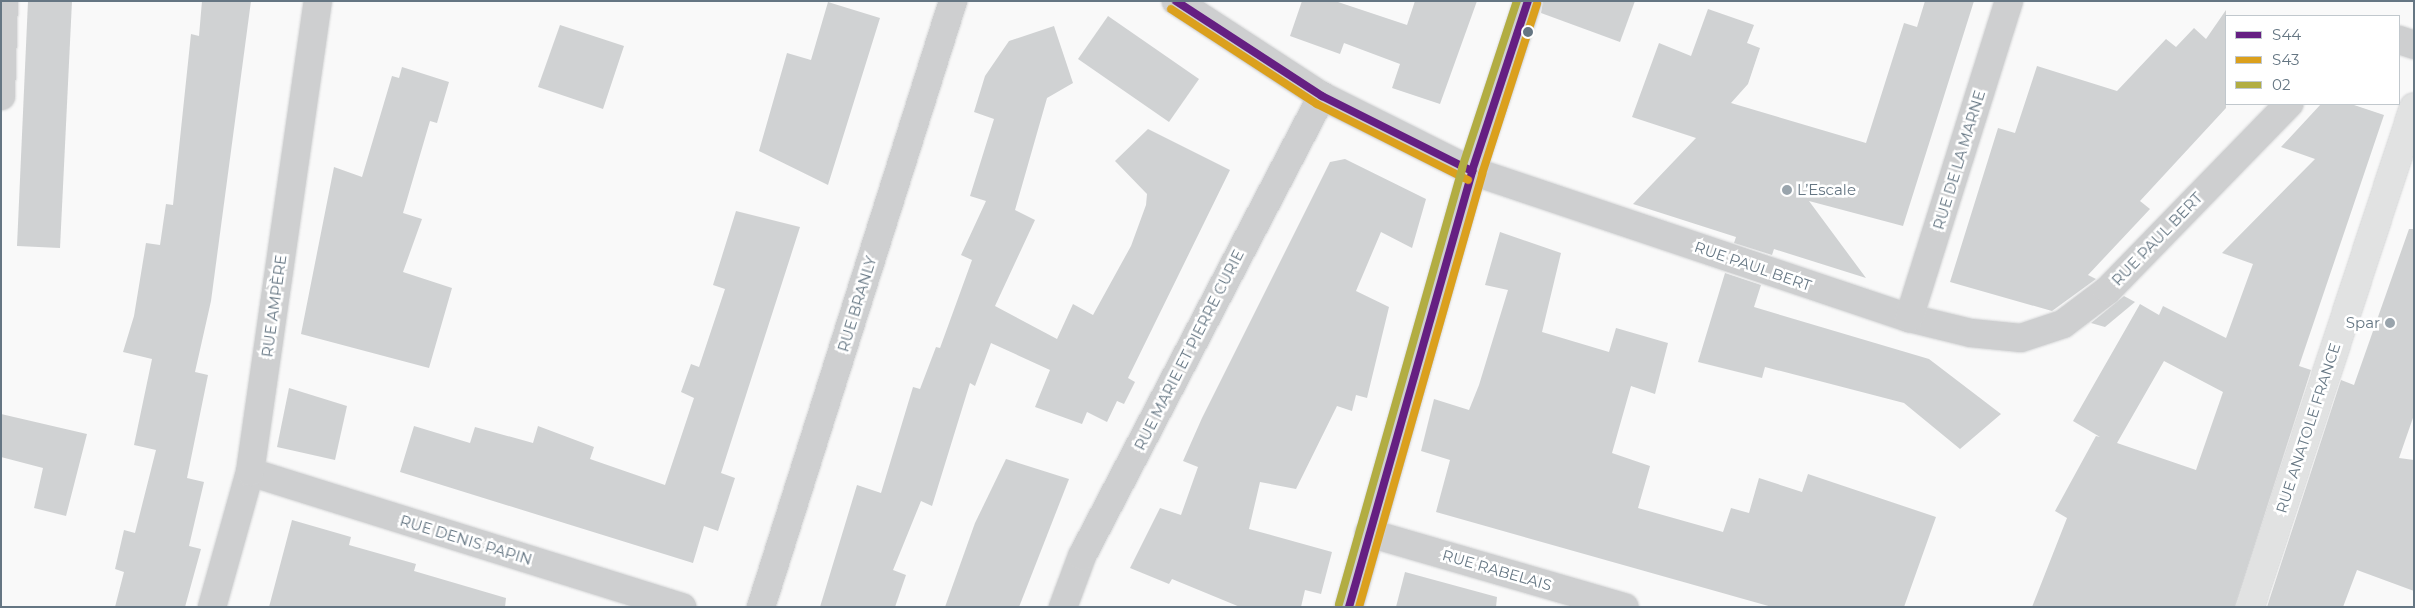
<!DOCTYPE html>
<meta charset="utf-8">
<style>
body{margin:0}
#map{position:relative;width:2415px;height:608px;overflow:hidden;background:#f9f9f9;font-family:Montserrat,sans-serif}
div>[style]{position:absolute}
.building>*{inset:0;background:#d0d2d3}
.roads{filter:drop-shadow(0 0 1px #d5d6d7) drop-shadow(0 0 1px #d5d6d7)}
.minor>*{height:28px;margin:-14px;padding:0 14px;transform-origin:14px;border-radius:14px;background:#cecfd0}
.major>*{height:28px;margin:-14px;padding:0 14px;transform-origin:14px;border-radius:14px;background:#e1e2e2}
.bus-1>*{height:8px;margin:-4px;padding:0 4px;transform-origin:4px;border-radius:4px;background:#651f82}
.bus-2>*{height:8px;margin:-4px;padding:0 4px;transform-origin:4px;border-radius:4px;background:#dba01d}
.bus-3>*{height:8px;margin:-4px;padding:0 4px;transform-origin:4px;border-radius:4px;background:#b2ad42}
.dots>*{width:14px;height:14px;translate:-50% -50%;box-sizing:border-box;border:2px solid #fff;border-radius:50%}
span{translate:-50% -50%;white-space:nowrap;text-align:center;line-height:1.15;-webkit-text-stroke:5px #fff;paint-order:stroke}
.street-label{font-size:15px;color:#657683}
.poi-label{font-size:15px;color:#657683}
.left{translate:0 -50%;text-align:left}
.right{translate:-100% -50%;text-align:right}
.frame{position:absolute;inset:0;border:2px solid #657683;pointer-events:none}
.legend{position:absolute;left:2225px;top:15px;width:175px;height:90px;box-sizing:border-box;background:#fff;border:1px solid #c1c8cd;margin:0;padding:6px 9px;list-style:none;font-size:15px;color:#657683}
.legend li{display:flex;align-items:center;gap:10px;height:25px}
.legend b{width:25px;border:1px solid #c1c8cd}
</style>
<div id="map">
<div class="building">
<i style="clip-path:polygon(28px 1px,72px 1px,60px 248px,17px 246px)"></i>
<i style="clip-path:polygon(202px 1px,251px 1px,211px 301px,195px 372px,208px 375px,187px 478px,204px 482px,189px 546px,201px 549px,185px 607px,115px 607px,124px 572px,115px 569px,124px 530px,135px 533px,156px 450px,134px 445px,152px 359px,123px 352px,134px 316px,146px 243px,160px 245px,166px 204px,173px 205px,191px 34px,199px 36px)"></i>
<i style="clip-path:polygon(1302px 1px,1335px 1px,1407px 25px,1415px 1px,1477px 1px,1440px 104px,1392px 88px,1400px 64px,1344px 43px,1340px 54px,1290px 36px)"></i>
<i style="clip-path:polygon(1543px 1px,1635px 1px,1620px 42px,1541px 13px)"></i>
<i style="clip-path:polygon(1925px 1px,1974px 1px,1903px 226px,1809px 201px,1866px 278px,1774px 249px,1772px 255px,1734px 243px,1736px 237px,1633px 204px,1696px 138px,1632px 117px,1659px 43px,1691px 56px,1708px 9px,1754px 25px,1747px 43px,1760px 48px,1748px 84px,1731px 103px,1866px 143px,1904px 23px,1917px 27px)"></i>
<i style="clip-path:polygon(828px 2px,880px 18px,828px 185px,759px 151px,787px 53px,811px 60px)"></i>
<i style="clip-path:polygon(2226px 10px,2226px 108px,2140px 201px,2150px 209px,2088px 275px,2096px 279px,2052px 311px,1950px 282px,1998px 128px,2015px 133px,2037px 66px,2117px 91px,2166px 39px,2176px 47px,2194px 28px,2206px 39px)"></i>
<i style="clip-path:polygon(1108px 16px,1199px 79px,1169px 122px,1078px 59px)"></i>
<i style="clip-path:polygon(560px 25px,624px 46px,603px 109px,538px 87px)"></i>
<i style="clip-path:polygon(1054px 26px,1073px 83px,1047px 98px,1015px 210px,1035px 220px,995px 306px,1057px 339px,1073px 304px,1093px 315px,1131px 246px,1146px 205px,1147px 194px,1115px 161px,1148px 129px,1230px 170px,1128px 378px,1135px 382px,1124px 404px,1117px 401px,1107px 422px,1087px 412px,1082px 424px,1035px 407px,1050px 370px,991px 343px,975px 386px,970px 383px,932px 506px,921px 501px,893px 570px,906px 575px,895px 607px,820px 607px,857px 485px,881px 493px,913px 387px,920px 389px,936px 347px,940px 348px,972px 260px,961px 255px,986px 201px,970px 196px,994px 119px,974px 112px,985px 76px,1009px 41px)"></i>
<i style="clip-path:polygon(402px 67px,449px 82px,437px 123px,430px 121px,403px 213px,422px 219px,403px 272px,452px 288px,429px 368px,301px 334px,334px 167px,362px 177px,392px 76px,399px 78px)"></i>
<i style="clip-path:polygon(evenodd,2321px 104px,2351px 104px,2384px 115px,2299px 366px,2311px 370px,2235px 607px,2032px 607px,2067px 518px,2055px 511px,2096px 436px,2100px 437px,2073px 421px,2140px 304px,2159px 315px,2163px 306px,2226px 338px,2253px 264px,2222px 253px,2315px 159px,2281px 147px,2321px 104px,2164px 361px,2223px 392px,2196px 470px,2117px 443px,2164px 361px)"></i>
<i style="clip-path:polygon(1345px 159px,1426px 199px,1412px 248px,1381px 232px,1356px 291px,1389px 307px,1367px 398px,1356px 395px,1352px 411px,1337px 406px,1296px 489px,1260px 482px,1249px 529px,1332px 552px,1321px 594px,1305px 590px,1301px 607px,1240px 607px,1172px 579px,1169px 584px,1130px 568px,1160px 508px,1181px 515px,1198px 467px,1183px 461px,1202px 418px,1330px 162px)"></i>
<i style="clip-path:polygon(736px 211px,800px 227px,721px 473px,735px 478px,718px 531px,704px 526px,693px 563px,400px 472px,414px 426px,470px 443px,475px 427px,533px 443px,538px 426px,594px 447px,590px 459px,665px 485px,694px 398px,681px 392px,691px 364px,699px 367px,725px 289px,713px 285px)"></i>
<i style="clip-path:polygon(2409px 229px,2414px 229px,2414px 415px,2399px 458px,2414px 460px,2414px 591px,2357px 570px,2343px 607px,2267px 607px,2341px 380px,2354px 385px)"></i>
<i style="clip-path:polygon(1500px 232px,1561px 253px,1542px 332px,1609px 352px,1616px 328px,1668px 343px,1655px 394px,1631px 386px,1612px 453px,1650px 466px,1638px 508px,1723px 532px,1731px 508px,1749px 513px,1759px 478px,1802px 492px,1808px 474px,1936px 517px,1904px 607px,1772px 607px,1436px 512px,1450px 460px,1421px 451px,1434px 399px,1469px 410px,1479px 385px,1508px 290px,1485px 285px)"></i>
<i style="clip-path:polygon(1725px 273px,1761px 285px,1754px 307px,1929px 359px,2001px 414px,1960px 449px,1904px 403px,1765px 367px,1762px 378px,1698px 362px)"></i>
<i style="clip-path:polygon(2124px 296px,2135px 302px,2105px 327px,2091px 323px)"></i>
<i style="clip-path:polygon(289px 388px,347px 406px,335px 460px,277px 447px)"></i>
<i style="clip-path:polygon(1px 414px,87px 434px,66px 516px,34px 508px,43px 468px,1px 457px)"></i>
<i style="clip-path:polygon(1006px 459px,1069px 479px,1019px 607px,945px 607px,975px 523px)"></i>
<i style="clip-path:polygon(292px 520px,351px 537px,349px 545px,416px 564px,414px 571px,506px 598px,505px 607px,269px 607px)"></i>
<i style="clip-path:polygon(1405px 572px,1497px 597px,1496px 607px,1396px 607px)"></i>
</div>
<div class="roads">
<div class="minor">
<i style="left:1176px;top:1px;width:174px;rotate:33.1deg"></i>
<i style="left:1322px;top:96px;width:168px;rotate:26.6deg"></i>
<i style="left:1472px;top:171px;width:461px;rotate:18.6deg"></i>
<i style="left:1909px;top:318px;width:64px;rotate:13.6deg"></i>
<i style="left:1971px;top:333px;width:50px;rotate:5.7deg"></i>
<i style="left:2021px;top:338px;width:44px;rotate:-18.4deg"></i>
<i style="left:2063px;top:324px;width:56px;rotate:-37.1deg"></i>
<i style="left:2108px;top:290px;width:260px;rotate:-45.8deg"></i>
<i style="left:2399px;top:40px;width:16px;rotate:18deg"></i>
<i style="left:1px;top:96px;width:95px;rotate:-88.2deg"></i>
<i style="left:1909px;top:318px;width:332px;rotate:-72.5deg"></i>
<i style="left:250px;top:472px;width:453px;rotate:17.4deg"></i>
<i style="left:1369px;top:533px;width:266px;rotate:16.2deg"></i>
<i style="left:212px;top:607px;width:140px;rotate:-74.3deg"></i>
<i style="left:250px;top:472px;width:476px;rotate:-81.8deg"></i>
<i style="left:761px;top:607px;width:636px;rotate:-72.42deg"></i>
<i style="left:1063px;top:607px;width:54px;rotate:-69.6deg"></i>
<i style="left:1082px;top:556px;width:519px;rotate:-62.45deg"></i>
<i style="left:1349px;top:607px;width:453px;rotate:-74.2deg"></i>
<i style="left:1472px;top:171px;width:179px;rotate:-71.8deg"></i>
</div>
<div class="major">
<i style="left:2250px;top:607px;width:526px;rotate:-71.84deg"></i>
</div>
</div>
<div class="bus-1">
<i style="left:1176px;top:1px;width:174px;rotate:33.1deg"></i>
<i style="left:1322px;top:96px;width:168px;rotate:26.6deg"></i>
<i style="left:1349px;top:607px;width:453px;rotate:-74.2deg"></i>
<i style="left:1472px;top:171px;width:179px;rotate:-71.8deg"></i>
</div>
<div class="bus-2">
<i style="left:1171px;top:9px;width:174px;rotate:33.1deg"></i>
<i style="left:1317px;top:104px;width:169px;rotate:26.7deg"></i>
<i style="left:1359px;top:607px;width:450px;rotate:-74.1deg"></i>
<i style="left:1482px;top:174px;width:179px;rotate:-72.1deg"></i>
</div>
<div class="bus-3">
<i style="left:1339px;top:604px;width:453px;rotate:-74.2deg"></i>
<i style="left:1462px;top:168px;width:176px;rotate:-71.8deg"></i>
</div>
<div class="dots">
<i style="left:1528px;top:32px;background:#657683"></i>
<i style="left:1787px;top:190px;background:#99a4ac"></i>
<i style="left:2390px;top:323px;background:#99a4ac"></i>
</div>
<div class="street-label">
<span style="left:1959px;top:160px;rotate:-73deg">RUE DE LA MARNE</span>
<span style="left:2157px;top:239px;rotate:-46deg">RUE PAUL BERT</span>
<span style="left:1753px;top:266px;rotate:19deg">RUE PAUL BERT</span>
<span style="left:857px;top:304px;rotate:-73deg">RUE BRANLY</span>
<span style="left:274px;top:306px;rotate:-82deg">RUE AMPÈRE</span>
<span style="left:1189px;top:350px;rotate:-63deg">RUE MARIE ET PIERRE CURIE</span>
<span style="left:2308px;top:428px;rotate:-72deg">RUE ANATOLE FRANCE</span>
<span style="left:466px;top:540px;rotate:17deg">RUE DENIS PAPIN</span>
<span style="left:1497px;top:570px;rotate:16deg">RUE RABELAIS</span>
</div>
<div class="poi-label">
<span class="left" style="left:1797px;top:190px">L’Escale</span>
<span class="right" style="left:2380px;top:323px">Spar</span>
</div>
<div class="frame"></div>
<ul class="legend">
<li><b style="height:6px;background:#651f82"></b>S44</li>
<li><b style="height:6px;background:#dba01d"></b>S43</li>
<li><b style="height:6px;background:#b2ad42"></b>02</li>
</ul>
</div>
